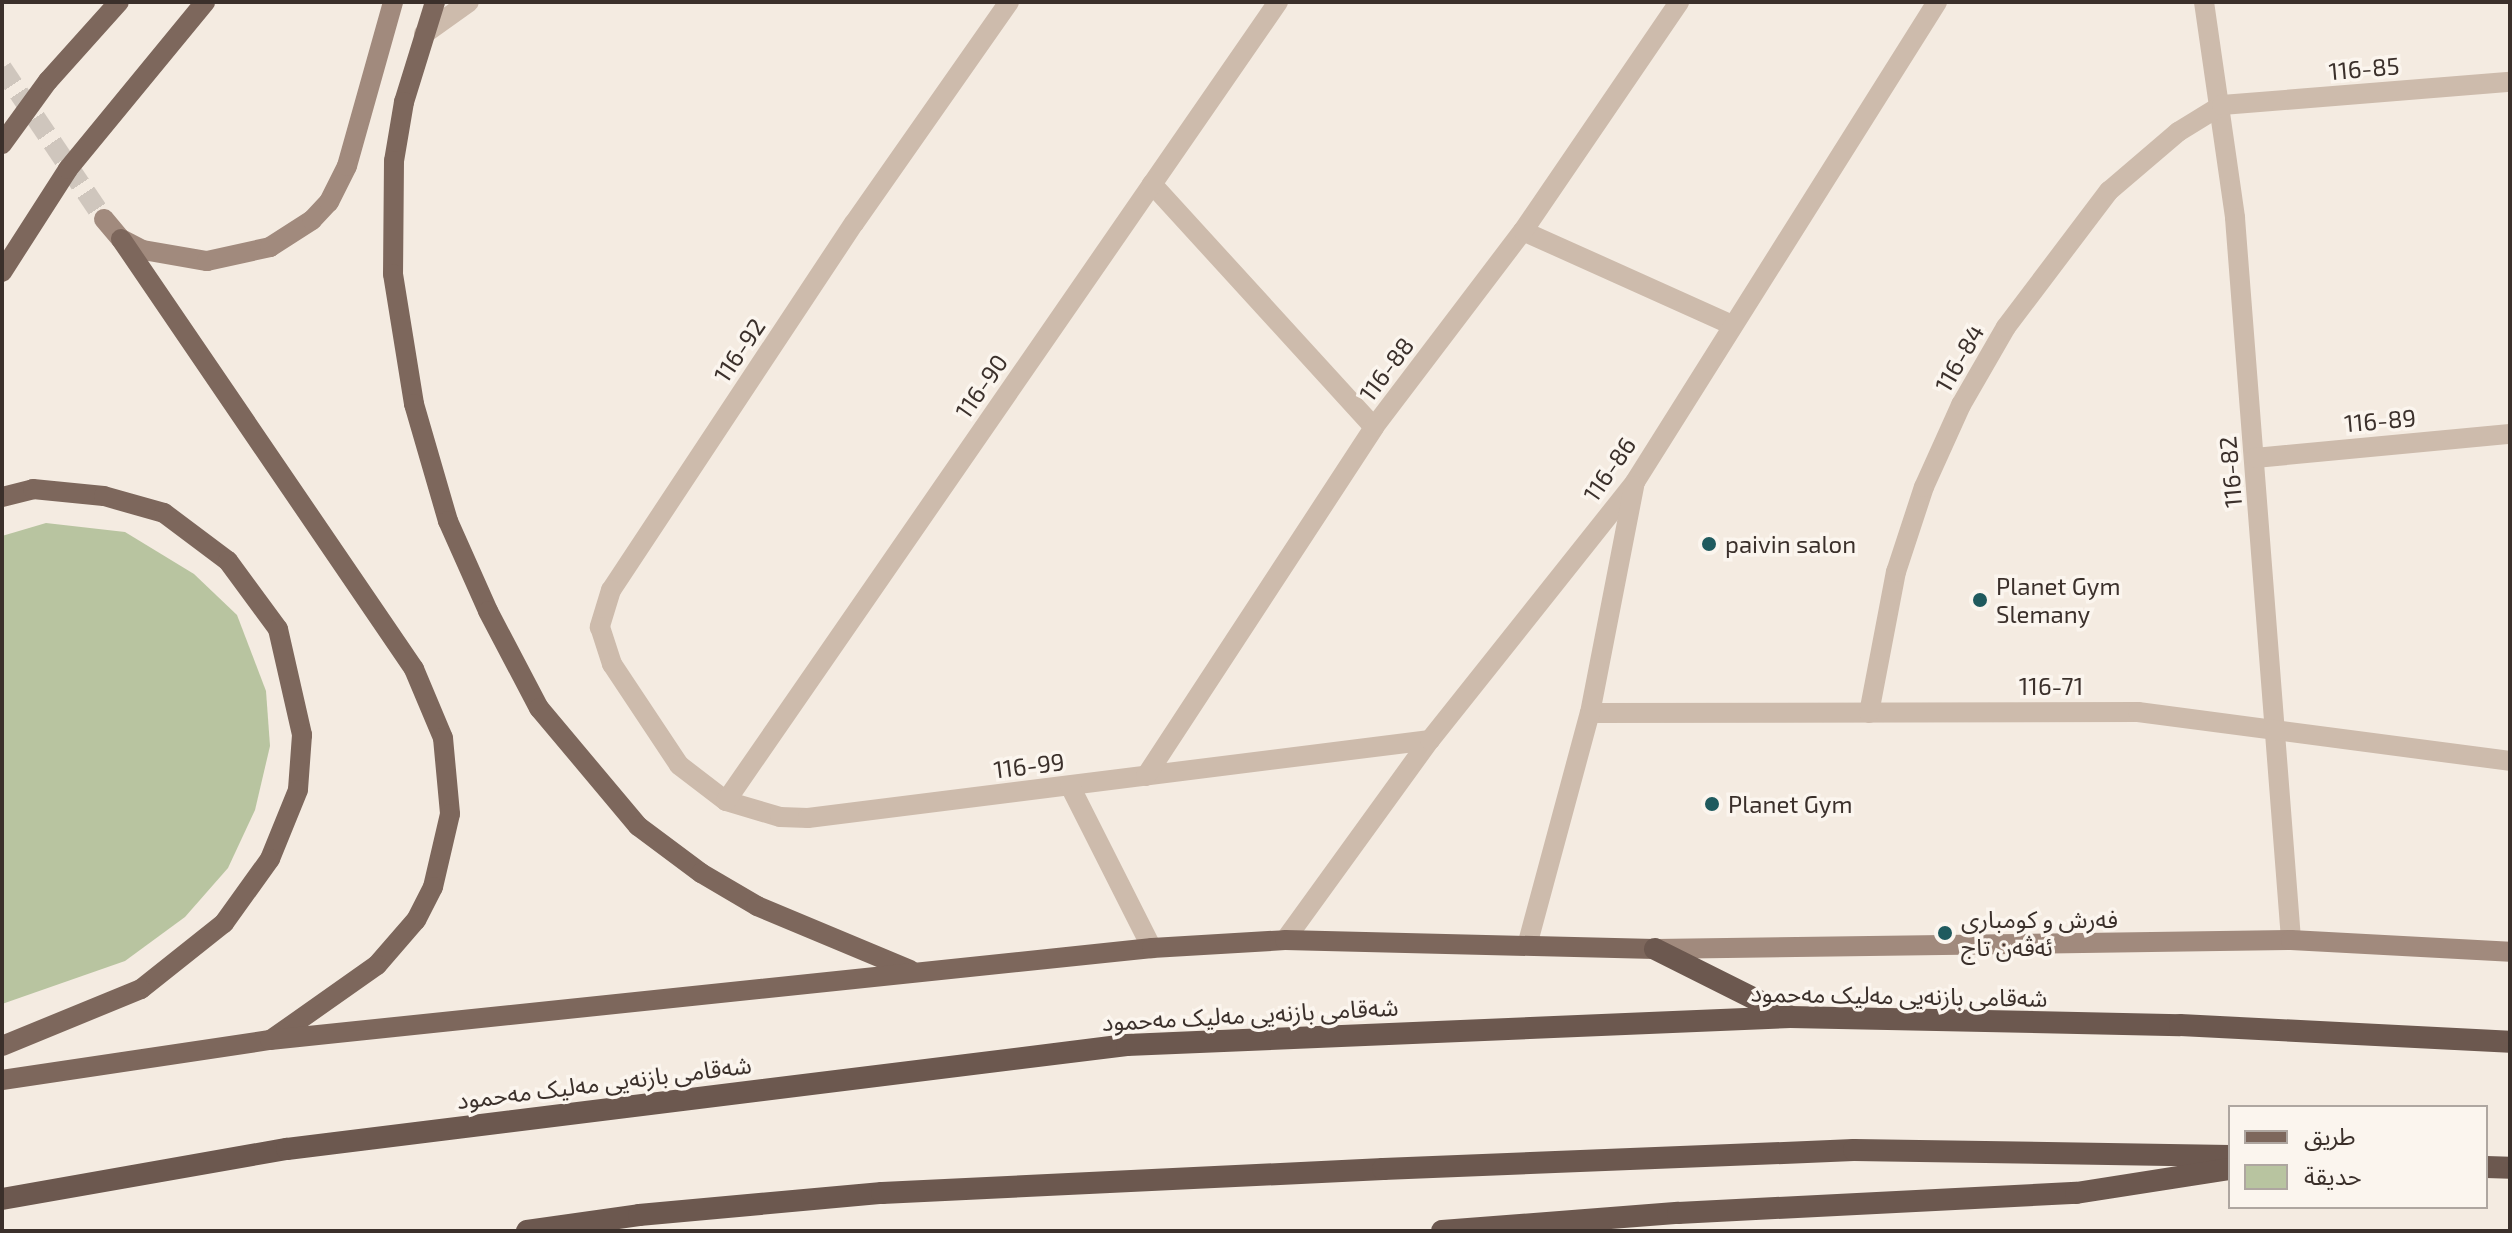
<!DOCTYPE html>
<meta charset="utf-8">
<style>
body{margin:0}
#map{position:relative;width:2512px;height:1233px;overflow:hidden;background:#f4ebe1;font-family:"Exo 2","Noto Sans Arabic",sans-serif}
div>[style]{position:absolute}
.green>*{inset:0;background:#b8c4a0}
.secondary-tunnel>*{height:20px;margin-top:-10px;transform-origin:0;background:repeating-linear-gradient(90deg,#cfc6bd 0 20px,transparent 0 30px)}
.service>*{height:20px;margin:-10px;padding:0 10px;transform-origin:10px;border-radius:10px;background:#cdbbac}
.minor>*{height:20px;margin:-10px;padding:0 10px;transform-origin:10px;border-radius:10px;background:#cdbbac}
.secondary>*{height:20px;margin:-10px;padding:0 10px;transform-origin:10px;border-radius:10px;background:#a18a7d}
.primary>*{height:20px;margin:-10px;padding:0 10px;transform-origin:10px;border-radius:10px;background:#7d675c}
.trunk>*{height:22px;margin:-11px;padding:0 11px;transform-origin:11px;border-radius:11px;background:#6c584f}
.dots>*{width:22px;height:22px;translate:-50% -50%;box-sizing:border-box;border:4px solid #fbf5ee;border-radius:50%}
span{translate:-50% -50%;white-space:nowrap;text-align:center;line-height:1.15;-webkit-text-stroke:7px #fbf5ee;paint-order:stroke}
.street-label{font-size:24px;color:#3b302b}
.poi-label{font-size:24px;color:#3b302b}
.left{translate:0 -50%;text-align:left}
.frame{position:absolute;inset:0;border:4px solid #3b302b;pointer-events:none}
.legend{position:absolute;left:2228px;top:1105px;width:260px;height:104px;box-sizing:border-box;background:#fbf5ee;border:2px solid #aea6a0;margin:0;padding:10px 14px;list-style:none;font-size:24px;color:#3b302b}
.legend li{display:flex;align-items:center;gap:16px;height:40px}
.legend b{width:40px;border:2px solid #aea6a0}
</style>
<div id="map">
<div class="green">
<i style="clip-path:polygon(46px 523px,125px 532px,194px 574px,237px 615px,266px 691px,270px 746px,255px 810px,228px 868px,185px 917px,125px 961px,2px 1004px,2px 536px)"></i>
</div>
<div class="secondary-tunnel">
<i style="left:2px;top:68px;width:182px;rotate:56deg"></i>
</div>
<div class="service">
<i style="left:424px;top:34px;width:55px;rotate:-35.4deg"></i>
</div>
<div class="minor">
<i style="left:1009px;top:2px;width:270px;rotate:125deg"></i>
<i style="left:854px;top:223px;width:440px;rotate:123.5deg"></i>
<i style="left:611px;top:590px;width:39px;rotate:107deg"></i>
<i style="left:600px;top:627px;width:39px;rotate:72deg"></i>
<i style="left:612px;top:664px;width:121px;rotate:56.4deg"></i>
<i style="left:679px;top:765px;width:59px;rotate:37.5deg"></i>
<i style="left:726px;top:801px;width:56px;rotate:16.5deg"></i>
<i style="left:780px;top:817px;width:28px;rotate:2deg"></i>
<i style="left:808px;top:818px;width:627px;rotate:-7.15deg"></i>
<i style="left:2204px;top:2px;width:218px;rotate:81.8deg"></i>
<i style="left:2235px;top:218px;width:724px;rotate:85.56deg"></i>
<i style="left:1152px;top:184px;width:329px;rotate:47.6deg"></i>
<i style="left:1523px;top:231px;width:227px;rotate:24.2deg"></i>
<i style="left:2255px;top:458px;width:256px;rotate:-5.4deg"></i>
<i style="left:1590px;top:713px;width:548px;rotate:-0.1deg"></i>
<i style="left:2138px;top:712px;width:375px;rotate:7.5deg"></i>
<i style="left:1869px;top:713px;width:144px;rotate:-79.2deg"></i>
<i style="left:1896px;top:572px;width:89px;rotate:-71.8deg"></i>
<i style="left:1924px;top:487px;width:90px;rotate:-65.7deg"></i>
<i style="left:1961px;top:405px;width:90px;rotate:-60deg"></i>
<i style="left:2006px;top:327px;width:171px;rotate:-52.9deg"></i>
<i style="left:2109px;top:191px;width:91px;rotate:-40.5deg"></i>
<i style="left:2178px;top:132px;width:52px;rotate:-31.5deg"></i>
<i style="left:2222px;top:105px;width:289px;rotate:-4.6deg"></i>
<i style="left:1146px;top:776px;width:417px;rotate:-56.8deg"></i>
<i style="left:1374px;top:427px;width:246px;rotate:-52.8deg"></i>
<i style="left:1523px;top:231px;width:277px;rotate:-55.7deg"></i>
<i style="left:1070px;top:786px;width:182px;rotate:63.2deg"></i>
<i style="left:726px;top:801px;width:971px;rotate:-55.36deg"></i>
<i style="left:1285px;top:940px;width:247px;rotate:-54.1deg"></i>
<i style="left:1430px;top:740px;width:330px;rotate:-51.5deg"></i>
<i style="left:1635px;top:482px;width:567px;rotate:-57.82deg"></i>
<i style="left:1528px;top:942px;width:237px;rotate:-74.9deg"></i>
<i style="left:1590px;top:713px;width:231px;rotate:-79deg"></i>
</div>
<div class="secondary">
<i style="left:104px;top:219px;width:26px;rotate:50deg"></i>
<i style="left:121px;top:239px;width:25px;rotate:27deg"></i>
<i style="left:143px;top:250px;width:65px;rotate:9.8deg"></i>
<i style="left:207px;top:261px;width:65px;rotate:-12.5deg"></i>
<i style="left:270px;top:247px;width:50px;rotate:-32.7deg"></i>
<i style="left:312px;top:220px;width:25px;rotate:-47deg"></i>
<i style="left:329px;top:202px;width:40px;rotate:-63.4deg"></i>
<i style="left:347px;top:166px;width:170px;rotate:-74.3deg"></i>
<i style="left:1655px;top:949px;width:636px;rotate:-0.81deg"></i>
<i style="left:2291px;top:940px;width:219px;rotate:3.1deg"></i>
</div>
<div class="primary">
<i style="left:435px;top:2px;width:105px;rotate:107.2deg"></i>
<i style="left:404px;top:102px;width:60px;rotate:99.6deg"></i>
<i style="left:394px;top:161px;width:113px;rotate:90.5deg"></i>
<i style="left:393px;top:274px;width:132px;rotate:80.8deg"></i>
<i style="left:414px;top:404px;width:122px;rotate:73.8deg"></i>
<i style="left:448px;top:521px;width:98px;rotate:66deg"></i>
<i style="left:488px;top:611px;width:110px;rotate:62.3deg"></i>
<i style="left:539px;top:708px;width:154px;rotate:50deg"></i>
<i style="left:638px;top:826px;width:79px;rotate:36.7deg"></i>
<i style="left:701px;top:873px;width:65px;rotate:30.5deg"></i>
<i style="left:757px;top:906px;width:166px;rotate:22.7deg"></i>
<i style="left:2px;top:144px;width:78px;rotate:-53.9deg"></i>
<i style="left:48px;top:81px;width:106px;rotate:-48.1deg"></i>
<i style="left:121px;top:239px;width:520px;rotate:55.73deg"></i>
<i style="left:414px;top:669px;width:75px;rotate:67.2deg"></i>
<i style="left:443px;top:738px;width:76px;rotate:84.7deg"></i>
<i style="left:450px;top:814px;width:75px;rotate:103.1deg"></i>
<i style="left:433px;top:887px;width:37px;rotate:117deg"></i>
<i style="left:416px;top:920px;width:60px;rotate:130.9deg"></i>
<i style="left:377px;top:965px;width:128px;rotate:144.8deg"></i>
<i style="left:2px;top:272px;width:122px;rotate:-57.3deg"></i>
<i style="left:68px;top:169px;width:216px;rotate:-50.6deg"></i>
<i style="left:2px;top:497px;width:32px;rotate:-14deg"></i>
<i style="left:33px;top:489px;width:71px;rotate:5.6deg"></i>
<i style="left:104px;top:496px;width:62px;rotate:15.8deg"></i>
<i style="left:164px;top:513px;width:80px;rotate:36.9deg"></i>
<i style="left:228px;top:561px;width:84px;rotate:53.7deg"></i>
<i style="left:278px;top:629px;width:109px;rotate:77.2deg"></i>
<i style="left:302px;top:735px;width:55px;rotate:94.2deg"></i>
<i style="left:298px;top:790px;width:74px;rotate:112.1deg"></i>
<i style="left:270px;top:859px;width:79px;rotate:125.7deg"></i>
<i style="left:224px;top:923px;width:106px;rotate:141.5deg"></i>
<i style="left:141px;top:989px;width:150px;rotate:157.7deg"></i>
<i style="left:2px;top:1080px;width:271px;rotate:-8.5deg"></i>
<i style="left:270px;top:1040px;width:887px;rotate:-5.95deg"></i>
<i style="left:1152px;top:948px;width:133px;rotate:-3.4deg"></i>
<i style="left:1285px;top:940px;width:370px;rotate:1.4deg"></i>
</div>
<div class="trunk">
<i style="left:1655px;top:949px;width:150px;rotate:26.6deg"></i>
<i style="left:2486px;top:1167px;width:24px;rotate:2deg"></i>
<i style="left:2px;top:1199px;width:289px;rotate:-10deg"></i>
<i style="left:287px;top:1149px;width:846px;rotate:-7.06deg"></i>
<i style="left:1127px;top:1045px;width:664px;rotate:-2.42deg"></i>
<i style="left:1790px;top:1017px;width:390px;rotate:1.2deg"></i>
<i style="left:2180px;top:1025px;width:330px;rotate:2.9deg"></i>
<i style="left:527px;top:1231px;width:113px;rotate:-8.1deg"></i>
<i style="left:639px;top:1215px;width:244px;rotate:-5.2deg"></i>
<i style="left:882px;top:1193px;width:502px;rotate:-2.74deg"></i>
<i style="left:1383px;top:1169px;width:471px;rotate:-2.3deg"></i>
<i style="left:1854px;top:1150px;width:376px;rotate:0.9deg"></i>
<i style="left:1442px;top:1231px;width:237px;rotate:-4.4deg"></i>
<i style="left:1678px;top:1213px;width:399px;rotate:-2.9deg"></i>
<i style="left:2076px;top:1193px;width:156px;rotate:-8.9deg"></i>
</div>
<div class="dots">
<i style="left:1709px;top:544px;background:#1f5a5e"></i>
<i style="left:1980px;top:600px;background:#1f5a5e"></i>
<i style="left:1712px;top:804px;background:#1f5a5e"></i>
<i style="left:1945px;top:933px;background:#1f5a5e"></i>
</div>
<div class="street-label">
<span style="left:2364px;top:68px;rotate:-5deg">116-85</span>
<span style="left:739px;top:350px;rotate:-56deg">116-92</span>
<span style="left:1959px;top:358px;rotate:-60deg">116-84</span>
<span style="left:1386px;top:369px;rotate:-53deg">116-88</span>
<span style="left:981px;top:386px;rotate:-55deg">116-90</span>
<span style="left:2380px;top:420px;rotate:-5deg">116-89</span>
<span style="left:1609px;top:469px;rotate:-55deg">116-86</span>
<span style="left:2230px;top:472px;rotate:-95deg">116-82</span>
<span style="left:2051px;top:686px">116-71</span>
<span style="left:1029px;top:765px;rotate:-7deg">116-99</span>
<span style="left:1899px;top:995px;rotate:1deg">شەقامی بازنەیی مەلیک مەحمود</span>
<span style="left:1250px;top:1014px;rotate:-3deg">شەقامی بازنەیی مەلیک مەحمود</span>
<span style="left:604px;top:1082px;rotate:-7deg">شەقامی بازنەیی مەلیک مەحمود</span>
</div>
<div class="poi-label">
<span class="left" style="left:1725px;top:544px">paivin salon</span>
<span class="left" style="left:1996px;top:600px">Planet Gym<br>Slemany</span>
<span class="left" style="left:1728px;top:804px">Planet Gym</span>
<span class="left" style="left:1961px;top:933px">فەرش و کومباری<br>ئەڤەن تاج</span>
</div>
<div class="frame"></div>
<ul class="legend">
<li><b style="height:10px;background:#7d675c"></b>طريق</li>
<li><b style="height:22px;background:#b8c4a0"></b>حديقة</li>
</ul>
</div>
